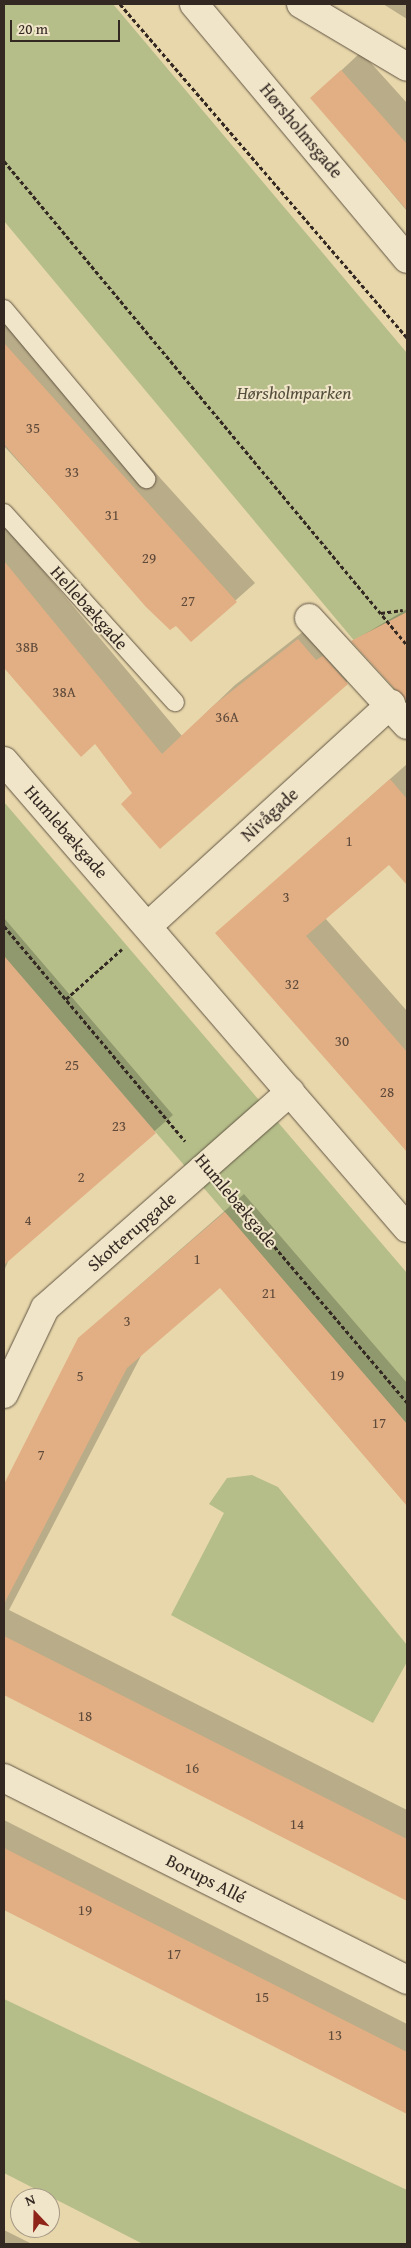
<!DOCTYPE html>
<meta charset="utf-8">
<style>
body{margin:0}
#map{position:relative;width:411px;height:2248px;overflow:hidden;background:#e8d7ab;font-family:"Gentium Book Plus",serif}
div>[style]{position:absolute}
.green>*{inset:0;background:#b5be89}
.shadow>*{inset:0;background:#0003}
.building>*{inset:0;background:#e2af84}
.path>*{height:3px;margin-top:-1.5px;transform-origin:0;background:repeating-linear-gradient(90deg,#332822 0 4px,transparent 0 6.5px)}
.roads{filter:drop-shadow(0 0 1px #605444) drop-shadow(0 0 1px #605444)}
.lane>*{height:18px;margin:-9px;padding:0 9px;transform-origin:9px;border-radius:9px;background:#f0e5c8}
.street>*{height:28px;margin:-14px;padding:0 14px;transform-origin:14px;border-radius:14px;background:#f0e5c8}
.secondary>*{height:28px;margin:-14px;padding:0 14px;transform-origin:14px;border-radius:14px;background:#f0e5c8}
span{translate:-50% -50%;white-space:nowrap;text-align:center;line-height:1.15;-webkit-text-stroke:4px #f0e5c8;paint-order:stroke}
.number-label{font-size:15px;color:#5f4a3a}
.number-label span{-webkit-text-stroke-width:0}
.street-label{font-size:18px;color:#332822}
.park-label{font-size:18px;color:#544e3c;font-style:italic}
.frame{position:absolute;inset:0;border:5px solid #332822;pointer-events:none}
.north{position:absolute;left:10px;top:2188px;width:50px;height:50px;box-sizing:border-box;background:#f0e5c8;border:1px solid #a49986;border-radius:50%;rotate:339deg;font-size:14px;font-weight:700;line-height:20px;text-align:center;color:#332822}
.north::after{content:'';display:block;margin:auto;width:18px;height:22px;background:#8f2418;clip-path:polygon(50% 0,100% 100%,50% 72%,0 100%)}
.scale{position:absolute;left:10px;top:20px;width:110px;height:22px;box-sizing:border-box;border:2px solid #332822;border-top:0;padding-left:6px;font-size:15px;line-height:18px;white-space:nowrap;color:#332822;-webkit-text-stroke:4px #f0e5c8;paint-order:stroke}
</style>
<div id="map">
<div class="green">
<i style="clip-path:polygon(4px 4px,113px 4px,407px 353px,407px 704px,4px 221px)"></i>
<i style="clip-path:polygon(4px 802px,407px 1273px,407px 1424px,4px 956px)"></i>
<i style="clip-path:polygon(252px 1475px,278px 1487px,407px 1645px,407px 1662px,373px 1723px,171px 1615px,224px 1513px,209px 1504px,227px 1478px)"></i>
<i style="clip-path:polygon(4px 1999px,407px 2190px,407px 2244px,143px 2244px,4px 2173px)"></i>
</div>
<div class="shadow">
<i style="clip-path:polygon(383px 4px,407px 4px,407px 19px)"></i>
<i style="clip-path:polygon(361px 52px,407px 103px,407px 211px,312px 98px)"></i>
<i style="clip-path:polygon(4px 305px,255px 583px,191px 640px,177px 624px,170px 629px,4px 446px)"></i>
<i style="clip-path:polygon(4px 524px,182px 736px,235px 685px,318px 620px,367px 664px,160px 847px,133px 793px,95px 742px,81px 755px,4px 666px)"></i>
<i style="clip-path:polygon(407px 609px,407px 682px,396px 688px,353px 641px)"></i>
<i style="clip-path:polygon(407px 764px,407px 883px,389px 863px,325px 918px,407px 1011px,407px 1150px,217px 933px)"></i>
<i style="clip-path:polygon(4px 918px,173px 1115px,10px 1257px,4px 1271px)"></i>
<i style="clip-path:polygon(244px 1194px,407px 1383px,407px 1504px,220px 1286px,143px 1352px,9px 1610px,407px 1810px,407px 1899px,4px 1694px,4px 1487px,79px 1338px)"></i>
<i style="clip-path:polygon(4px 1820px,407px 2024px,407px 2111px,4px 1908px)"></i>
<i style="clip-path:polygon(4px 2230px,32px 2244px,4px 2244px)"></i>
</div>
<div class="building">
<i style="clip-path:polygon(341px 70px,407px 144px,407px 210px,310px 98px)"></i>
<i style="clip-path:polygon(4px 343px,237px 602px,191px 642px,176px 626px,170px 630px,146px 607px,4px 444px)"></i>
<i style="clip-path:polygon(4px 561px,162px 754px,214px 705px,298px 639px,316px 660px,323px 656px,348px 684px,160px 849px,121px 804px,132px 793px,95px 744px,81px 757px,4px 668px)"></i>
<i style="clip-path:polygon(407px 612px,407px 702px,351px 641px)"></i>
<i style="clip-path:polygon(390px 779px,407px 799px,407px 885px,389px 865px,306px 936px,407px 1052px,407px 1152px,215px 933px)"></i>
<i style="clip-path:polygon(4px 956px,156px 1133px,4px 1265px)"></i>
<i style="clip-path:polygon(225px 1212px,407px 1424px,407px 1506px,220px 1288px,127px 1368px,4px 1604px,4px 1484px,78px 1338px)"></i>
<i style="clip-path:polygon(4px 1636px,407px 1839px,407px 1901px,4px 1695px)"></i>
<i style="clip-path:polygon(4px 1848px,407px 2052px,407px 2114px,4px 1910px)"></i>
</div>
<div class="path">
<i style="left:120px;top:4px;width:440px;rotate:49.3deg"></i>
<i style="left:4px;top:161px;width:630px;rotate:50.22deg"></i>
<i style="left:381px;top:613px;width:22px;rotate:-8deg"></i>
<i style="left:4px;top:926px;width:281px;rotate:49.9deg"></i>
<i style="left:66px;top:999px;width:75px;rotate:-41.8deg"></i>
<i style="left:228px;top:1192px;width:276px;rotate:49.6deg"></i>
</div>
<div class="roads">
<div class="lane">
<i style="left:4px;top:309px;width:222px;rotate:50.1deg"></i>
<i style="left:4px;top:513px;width:255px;rotate:47.9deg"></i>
</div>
<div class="street">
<i style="left:194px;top:4px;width:332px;rotate:50.1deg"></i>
<i style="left:301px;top:4px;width:123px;rotate:30.7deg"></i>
<i style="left:309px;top:618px;width:145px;rotate:47.5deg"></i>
<i style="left:4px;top:761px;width:617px;rotate:49.21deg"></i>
<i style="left:149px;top:925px;width:328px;rotate:-42.4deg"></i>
<i style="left:4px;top:1394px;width:95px;rotate:-64.5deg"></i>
<i style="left:45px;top:1308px;width:327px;rotate:-41.4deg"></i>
</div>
<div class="secondary">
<i style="left:4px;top:1778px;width:451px;rotate:26.6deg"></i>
</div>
</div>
<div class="number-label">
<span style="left:33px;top:428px">35</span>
<span style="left:72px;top:472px">33</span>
<span style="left:112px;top:515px">31</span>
<span style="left:149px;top:558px">29</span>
<span style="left:188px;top:601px">27</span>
<span style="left:27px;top:647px">38B</span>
<span style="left:64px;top:692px">38A</span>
<span style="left:227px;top:717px">36A</span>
<span style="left:349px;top:841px">1</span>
<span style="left:286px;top:897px">3</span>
<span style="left:292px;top:984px">32</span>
<span style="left:342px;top:1041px">30</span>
<span style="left:72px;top:1065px">25</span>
<span style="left:387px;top:1092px">28</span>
<span style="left:119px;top:1126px">23</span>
<span style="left:81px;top:1177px">2</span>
<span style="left:28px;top:1220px">4</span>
<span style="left:197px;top:1259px">1</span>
<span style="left:269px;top:1293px">21</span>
<span style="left:127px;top:1321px">3</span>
<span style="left:337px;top:1375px">19</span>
<span style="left:80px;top:1376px">5</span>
<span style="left:379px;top:1423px">17</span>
<span style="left:41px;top:1455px">7</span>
<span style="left:85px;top:1716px">18</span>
<span style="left:192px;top:1768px">16</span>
<span style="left:297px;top:1824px">14</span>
<span style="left:85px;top:1910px">19</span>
<span style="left:174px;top:1954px">17</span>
<span style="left:262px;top:1997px">15</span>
<span style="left:335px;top:2035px">13</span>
</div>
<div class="street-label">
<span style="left:301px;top:131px;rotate:50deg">Hørsholmsgade</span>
<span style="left:89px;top:608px;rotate:48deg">Hellebækgade</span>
<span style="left:270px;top:815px;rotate:-42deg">Nivågade</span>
<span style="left:66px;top:832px;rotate:49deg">Humlebækgade</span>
<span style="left:236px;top:1201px;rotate:50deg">Humlebækgade</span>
<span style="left:132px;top:1232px;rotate:-41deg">Skotterupgade</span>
<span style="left:206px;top:1879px;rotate:27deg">Borups Allé</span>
</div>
<div class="park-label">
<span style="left:294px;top:393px">Hørsholmparken</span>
</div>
<div class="frame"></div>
<div class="north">N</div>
<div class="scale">20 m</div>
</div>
